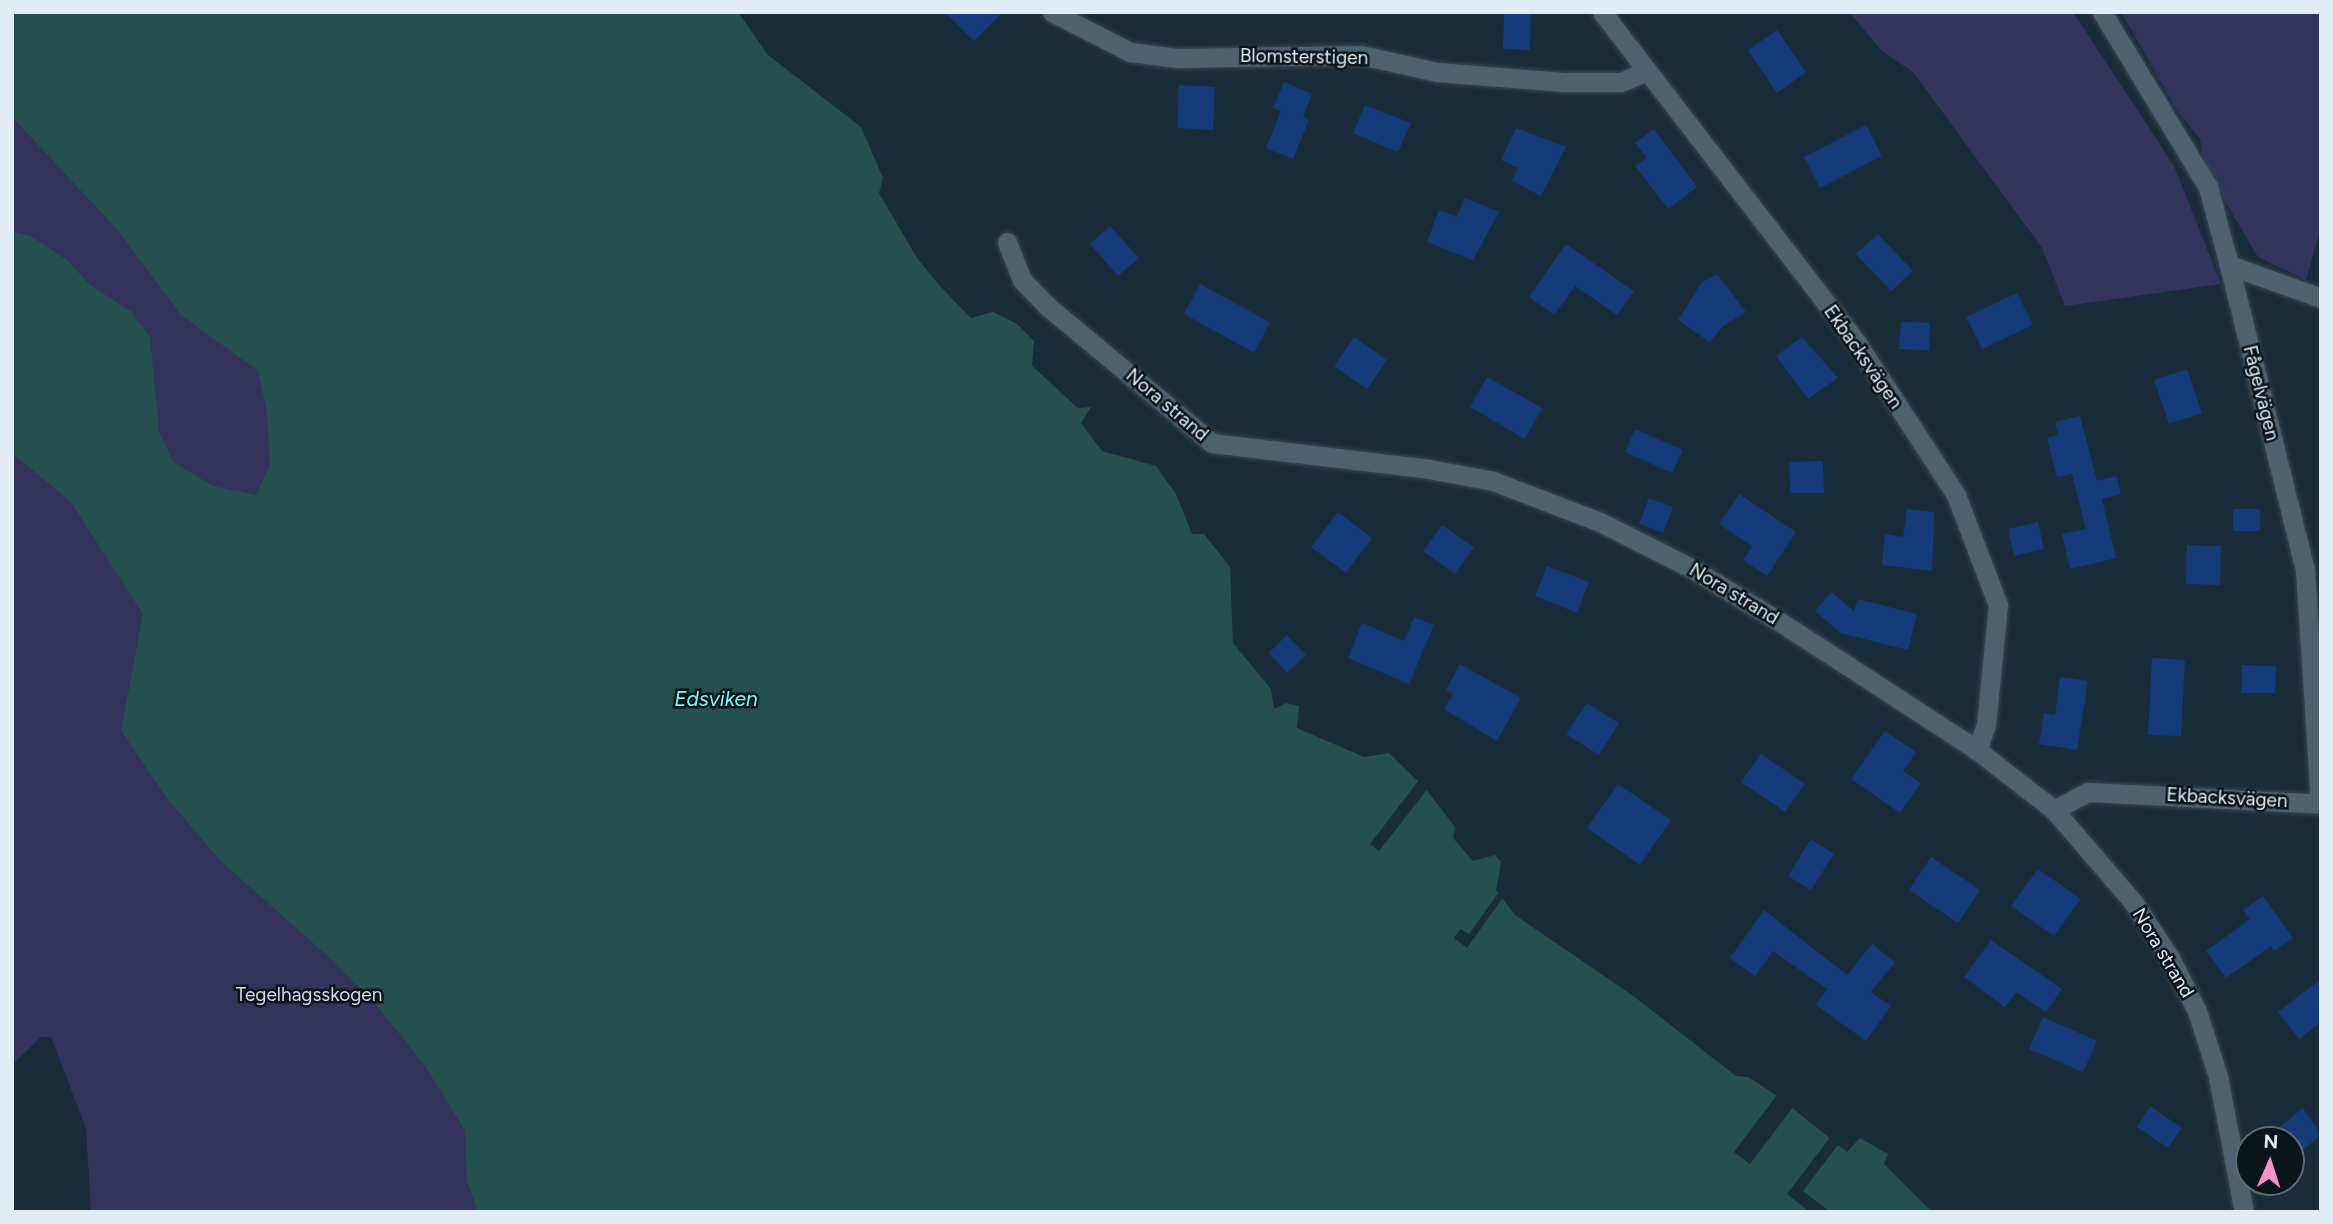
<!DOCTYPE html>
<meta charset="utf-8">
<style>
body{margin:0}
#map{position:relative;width:2333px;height:1224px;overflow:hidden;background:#192c39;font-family:Figtree,sans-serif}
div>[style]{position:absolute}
.green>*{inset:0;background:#33335c}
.water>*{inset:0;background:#255050}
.pier>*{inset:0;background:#192c39}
.building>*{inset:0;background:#153a7a}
.roads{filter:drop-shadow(0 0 2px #384853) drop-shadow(0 0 2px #384853)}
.street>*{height:19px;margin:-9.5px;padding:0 9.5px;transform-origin:9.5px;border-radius:9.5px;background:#4d6271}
span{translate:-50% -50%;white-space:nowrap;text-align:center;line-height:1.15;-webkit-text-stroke:5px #0b1419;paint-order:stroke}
.street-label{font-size:19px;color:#e1ecf5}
.park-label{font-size:19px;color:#d6d8ee}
.water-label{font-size:21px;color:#75fcfe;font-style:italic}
.frame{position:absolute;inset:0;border:14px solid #e1ecf5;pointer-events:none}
.north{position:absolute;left:2235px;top:1126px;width:70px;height:70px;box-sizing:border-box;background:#0b1419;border:2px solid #616a71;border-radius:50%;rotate:3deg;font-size:19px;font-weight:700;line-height:28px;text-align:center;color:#e1ecf5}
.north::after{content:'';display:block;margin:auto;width:24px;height:32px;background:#f98fca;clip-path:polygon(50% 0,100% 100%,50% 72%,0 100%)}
</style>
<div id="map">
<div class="green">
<i style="clip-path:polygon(12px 12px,67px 12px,715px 1212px,91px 1212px,86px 1128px,51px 1037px,41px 1037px,12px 1065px)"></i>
<i style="clip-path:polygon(1849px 12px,2073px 12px,2174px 166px,2221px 284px,2065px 306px,2042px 248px,1913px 72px,1882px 51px)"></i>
<i style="clip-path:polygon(2121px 12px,2321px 12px,2321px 227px,2306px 280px,2258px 257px,2204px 166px,2200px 139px,2178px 112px)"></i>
</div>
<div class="water">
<i style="clip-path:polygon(12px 12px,738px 12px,768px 55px,861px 127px,883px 178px,879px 193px,917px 258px,939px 285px,971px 318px,993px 312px,1017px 324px,1034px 341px,1032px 366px,1078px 408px,1091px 407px,1081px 423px,1102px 451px,1156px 466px,1176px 494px,1192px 534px,1204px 534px,1230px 567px,1233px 643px,1271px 689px,1274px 709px,1286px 703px,1299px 706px,1297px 728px,1364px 757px,1389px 753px,1425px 788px,1455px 827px,1453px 838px,1473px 861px,1495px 855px,1501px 862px,1496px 890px,1515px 915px,1632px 995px,1736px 1076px,1748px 1077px,1776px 1095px,1847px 1152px,1860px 1138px,1888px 1154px,1884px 1164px,1932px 1212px,478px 1212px,467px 1181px,465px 1130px,425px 1066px,377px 1006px,330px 958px,222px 862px,169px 801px,121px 731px,143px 614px,70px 501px,12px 453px,12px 231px,31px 236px,67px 260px,90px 285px,132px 312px,150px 337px,159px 431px,173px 462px,213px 486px,256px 495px,270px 465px,267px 413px,258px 371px,180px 314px,116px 228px,12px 117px)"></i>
</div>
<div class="pier">
<i style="clip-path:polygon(1419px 780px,1429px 787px,1379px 851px,1370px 844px)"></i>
<i style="clip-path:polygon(1499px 892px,1504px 896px,1467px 948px,1454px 938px,1460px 929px,1469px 934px)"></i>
<i style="clip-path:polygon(1777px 1095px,1793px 1107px,1750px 1164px,1734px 1152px)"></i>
<i style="clip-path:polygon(1832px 1135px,1840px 1142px,1803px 1191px,1829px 1211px,1810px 1212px,1787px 1194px)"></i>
</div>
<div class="building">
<i style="clip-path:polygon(944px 12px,1003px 12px,974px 41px)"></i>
<i style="clip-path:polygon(1504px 12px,1531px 12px,1530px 50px,1503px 49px)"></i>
<i style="clip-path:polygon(1777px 30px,1806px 72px,1777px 93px,1748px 50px)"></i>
<i style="clip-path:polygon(1284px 82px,1312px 94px,1303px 117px,1309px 120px,1293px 159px,1266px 148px,1281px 111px,1273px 108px)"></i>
<i style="clip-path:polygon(1179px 85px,1215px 87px,1213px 130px,1177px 128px)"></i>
<i style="clip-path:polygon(1365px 105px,1411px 123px,1398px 152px,1353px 133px)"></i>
<i style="clip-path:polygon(1866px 125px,1882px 156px,1820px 188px,1804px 157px)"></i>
<i style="clip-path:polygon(1516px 128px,1566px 147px,1541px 196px,1512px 181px,1518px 168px,1501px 160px)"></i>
<i style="clip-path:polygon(1654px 129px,1697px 187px,1668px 209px,1635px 166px,1647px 158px,1635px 143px)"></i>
<i style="clip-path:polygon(1465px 198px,1499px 212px,1473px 260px,1427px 242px,1439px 210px,1457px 217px)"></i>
<i style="clip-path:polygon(1110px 226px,1139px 258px,1118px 276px,1090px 244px)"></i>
<i style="clip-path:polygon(1878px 234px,1913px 271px,1891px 291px,1856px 254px)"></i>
<i style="clip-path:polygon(1566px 244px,1634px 291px,1617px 315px,1575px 286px,1554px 315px,1529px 297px)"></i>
<i style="clip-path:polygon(1717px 274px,1746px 312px,1723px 326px,1710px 342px,1678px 320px,1702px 282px)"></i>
<i style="clip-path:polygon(1200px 284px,1270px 322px,1254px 353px,1184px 314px)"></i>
<i style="clip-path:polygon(2017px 293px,2033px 325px,1982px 349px,1966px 317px)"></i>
<i style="clip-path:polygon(1901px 322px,1930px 323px,1929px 350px,1899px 349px)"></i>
<i style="clip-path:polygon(1354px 337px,1387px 360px,1367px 389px,1334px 366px)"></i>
<i style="clip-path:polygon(1802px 337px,1838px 378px,1808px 399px,1776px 356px)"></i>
<i style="clip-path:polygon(2187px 369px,2202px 413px,2169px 424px,2154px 380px)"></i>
<i style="clip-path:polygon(1487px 377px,1542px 408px,1525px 439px,1470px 407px)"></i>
<i style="clip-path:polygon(2080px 416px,2097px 481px,2116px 476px,2121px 494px,2102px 499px,2116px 558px,2070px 569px,2062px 534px,2086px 529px,2072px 474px,2057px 477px,2047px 438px,2058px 435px,2055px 422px)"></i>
<i style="clip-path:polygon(1635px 429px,1683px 450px,1672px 473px,1625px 452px)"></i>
<i style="clip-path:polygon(1823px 461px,1824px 493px,1790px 493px,1789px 462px)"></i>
<i style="clip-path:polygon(1739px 494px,1796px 532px,1767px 576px,1743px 560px,1752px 546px,1719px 524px)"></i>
<i style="clip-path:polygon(1649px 498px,1673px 507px,1663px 533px,1639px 524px)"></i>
<i style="clip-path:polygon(1907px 509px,1934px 512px,1932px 571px,1882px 565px,1885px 534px,1903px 537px)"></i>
<i style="clip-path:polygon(2233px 509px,2260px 509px,2260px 531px,2233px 531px)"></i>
<i style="clip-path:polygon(1338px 512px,1372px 538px,1346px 573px,1311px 547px)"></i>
<i style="clip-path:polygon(2038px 522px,2044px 549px,2014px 556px,2008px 529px)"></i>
<i style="clip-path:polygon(1442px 525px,1474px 547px,1455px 574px,1423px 551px)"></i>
<i style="clip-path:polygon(2187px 545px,2221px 546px,2220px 585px,2186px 584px)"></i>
<i style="clip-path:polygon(1547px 566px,1589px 582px,1577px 613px,1535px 596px)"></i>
<i style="clip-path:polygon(1831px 592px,1854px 611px,1858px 599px,1917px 614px,1908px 650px,1841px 633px,1815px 611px)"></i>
<i style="clip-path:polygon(1414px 617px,1434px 625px,1409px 684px,1348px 658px,1362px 623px,1404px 641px)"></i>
<i style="clip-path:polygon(1287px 635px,1306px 655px,1287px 673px,1269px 653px)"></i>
<i style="clip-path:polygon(2152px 658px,2185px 660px,2181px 736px,2148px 735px)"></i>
<i style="clip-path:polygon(1460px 664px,1521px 698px,1497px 741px,1444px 709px,1453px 694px,1446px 690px)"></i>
<i style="clip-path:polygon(2242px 665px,2276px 666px,2275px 693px,2241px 693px)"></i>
<i style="clip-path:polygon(2060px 677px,2088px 681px,2077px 750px,2039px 744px,2044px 713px,2055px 715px)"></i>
<i style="clip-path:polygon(1587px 703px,1619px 723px,1599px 755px,1566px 734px)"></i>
<i style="clip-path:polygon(1885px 731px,1916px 752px,1903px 771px,1921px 783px,1900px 813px,1851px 779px)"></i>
<i style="clip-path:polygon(1761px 754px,1805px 784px,1785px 812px,1741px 782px)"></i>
<i style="clip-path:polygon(1618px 784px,1671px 820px,1640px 865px,1587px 828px)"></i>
<i style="clip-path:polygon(1811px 839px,1834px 854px,1811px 890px,1788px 876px)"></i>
<i style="clip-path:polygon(1931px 857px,1980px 890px,1958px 923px,1909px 890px)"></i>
<i style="clip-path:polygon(2038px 869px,2081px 899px,2054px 936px,2011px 906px)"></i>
<i style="clip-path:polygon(2263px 896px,2293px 938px,2274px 951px,2271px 946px,2226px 978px,2206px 951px,2250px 919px,2243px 910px)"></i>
<i style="clip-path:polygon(1764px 910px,1847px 975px,1872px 944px,1895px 962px,1871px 992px,1891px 1006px,1866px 1041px,1816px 1005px,1827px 989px,1773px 951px,1755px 976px,1730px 958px)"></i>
<i style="clip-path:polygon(1991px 940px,2062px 989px,2046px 1012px,2016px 992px,2005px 1007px,1964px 977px)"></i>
<i style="clip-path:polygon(2321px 979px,2321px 1022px,2299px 1039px,2278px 1012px)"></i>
<i style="clip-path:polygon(2043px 1017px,2097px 1041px,2083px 1072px,2029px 1049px)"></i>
<i style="clip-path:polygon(2150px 1106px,2182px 1128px,2168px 1148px,2137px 1127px)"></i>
<i style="clip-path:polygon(2303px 1108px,2321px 1135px,2296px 1155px,2291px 1140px,2283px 1140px,2275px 1131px)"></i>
</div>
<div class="roads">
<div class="street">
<i style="left:1052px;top:12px;width:88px;rotate:27.1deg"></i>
<i style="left:1130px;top:52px;width:46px;rotate:7.4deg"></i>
<i style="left:1176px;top:58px;width:185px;rotate:-0.9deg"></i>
<i style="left:1361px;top:55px;width:78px;rotate:12.6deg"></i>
<i style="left:1437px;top:72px;width:127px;rotate:4.5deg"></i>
<i style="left:1564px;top:82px;width:57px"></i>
<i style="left:1621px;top:82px;width:26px;rotate:-23deg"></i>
<i style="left:1602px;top:12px;width:420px;rotate:52.4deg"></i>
<i style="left:1858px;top:345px;width:179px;rotate:56.8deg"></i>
<i style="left:1956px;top:495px;width:118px;rotate:69.1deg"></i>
<i style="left:1998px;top:605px;width:121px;rotate:95.7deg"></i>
<i style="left:1986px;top:725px;width:27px;rotate:110deg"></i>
<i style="left:2102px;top:12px;width:205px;rotate:58.8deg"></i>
<i style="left:2208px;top:187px;width:81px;rotate:74.9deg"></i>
<i style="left:2229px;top:265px;width:313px;rotate:76deg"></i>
<i style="left:2305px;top:569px;width:234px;rotate:86.3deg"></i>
<i style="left:1007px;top:242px;width:41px;rotate:68.5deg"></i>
<i style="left:1022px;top:280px;width:36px;rotate:46deg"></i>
<i style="left:1047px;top:306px;width:214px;rotate:39.7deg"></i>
<i style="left:1212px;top:443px;width:219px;rotate:6.8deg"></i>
<i style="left:1429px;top:469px;width:65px;rotate:10.6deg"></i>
<i style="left:1493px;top:481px;width:115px;rotate:21deg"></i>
<i style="left:1600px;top:522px;width:102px;rotate:26.8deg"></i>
<i style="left:1691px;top:568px;width:97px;rotate:31.1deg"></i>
<i style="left:1774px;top:618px;width:242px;rotate:33deg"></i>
<i style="left:1977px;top:750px;width:98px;rotate:37.9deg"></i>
<i style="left:2054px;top:810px;width:121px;rotate:49.3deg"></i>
<i style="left:2133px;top:902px;width:67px;rotate:56.5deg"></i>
<i style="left:2170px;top:958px;width:59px;rotate:63deg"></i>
<i style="left:2197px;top:1011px;width:69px;rotate:72.3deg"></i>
<i style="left:2218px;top:1077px;width:137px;rotate:79.1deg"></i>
<i style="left:2229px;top:265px;width:98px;rotate:19.7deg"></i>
<i style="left:2054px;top:810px;width:38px;rotate:-28deg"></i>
<i style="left:2088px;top:792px;width:233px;rotate:2.9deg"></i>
</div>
</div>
<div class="street-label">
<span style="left:1304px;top:57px;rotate:1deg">Blomsterstigen</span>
<span style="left:1863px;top:357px;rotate:55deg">Ekbacksvägen</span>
<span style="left:2261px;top:393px;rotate:76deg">Fågelvägen</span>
<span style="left:1167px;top:405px;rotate:40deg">Nora strand</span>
<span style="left:1734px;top:594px;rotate:31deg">Nora strand</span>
<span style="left:2227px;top:798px;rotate:3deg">Ekbacksvägen</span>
<span style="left:2163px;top:953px;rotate:59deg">Nora strand</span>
</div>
<div class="park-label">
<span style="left:309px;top:995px">Tegelhagsskogen</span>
</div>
<div class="water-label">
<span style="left:716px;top:699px">Edsviken</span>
</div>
<div class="frame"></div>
<div class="north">N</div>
</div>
